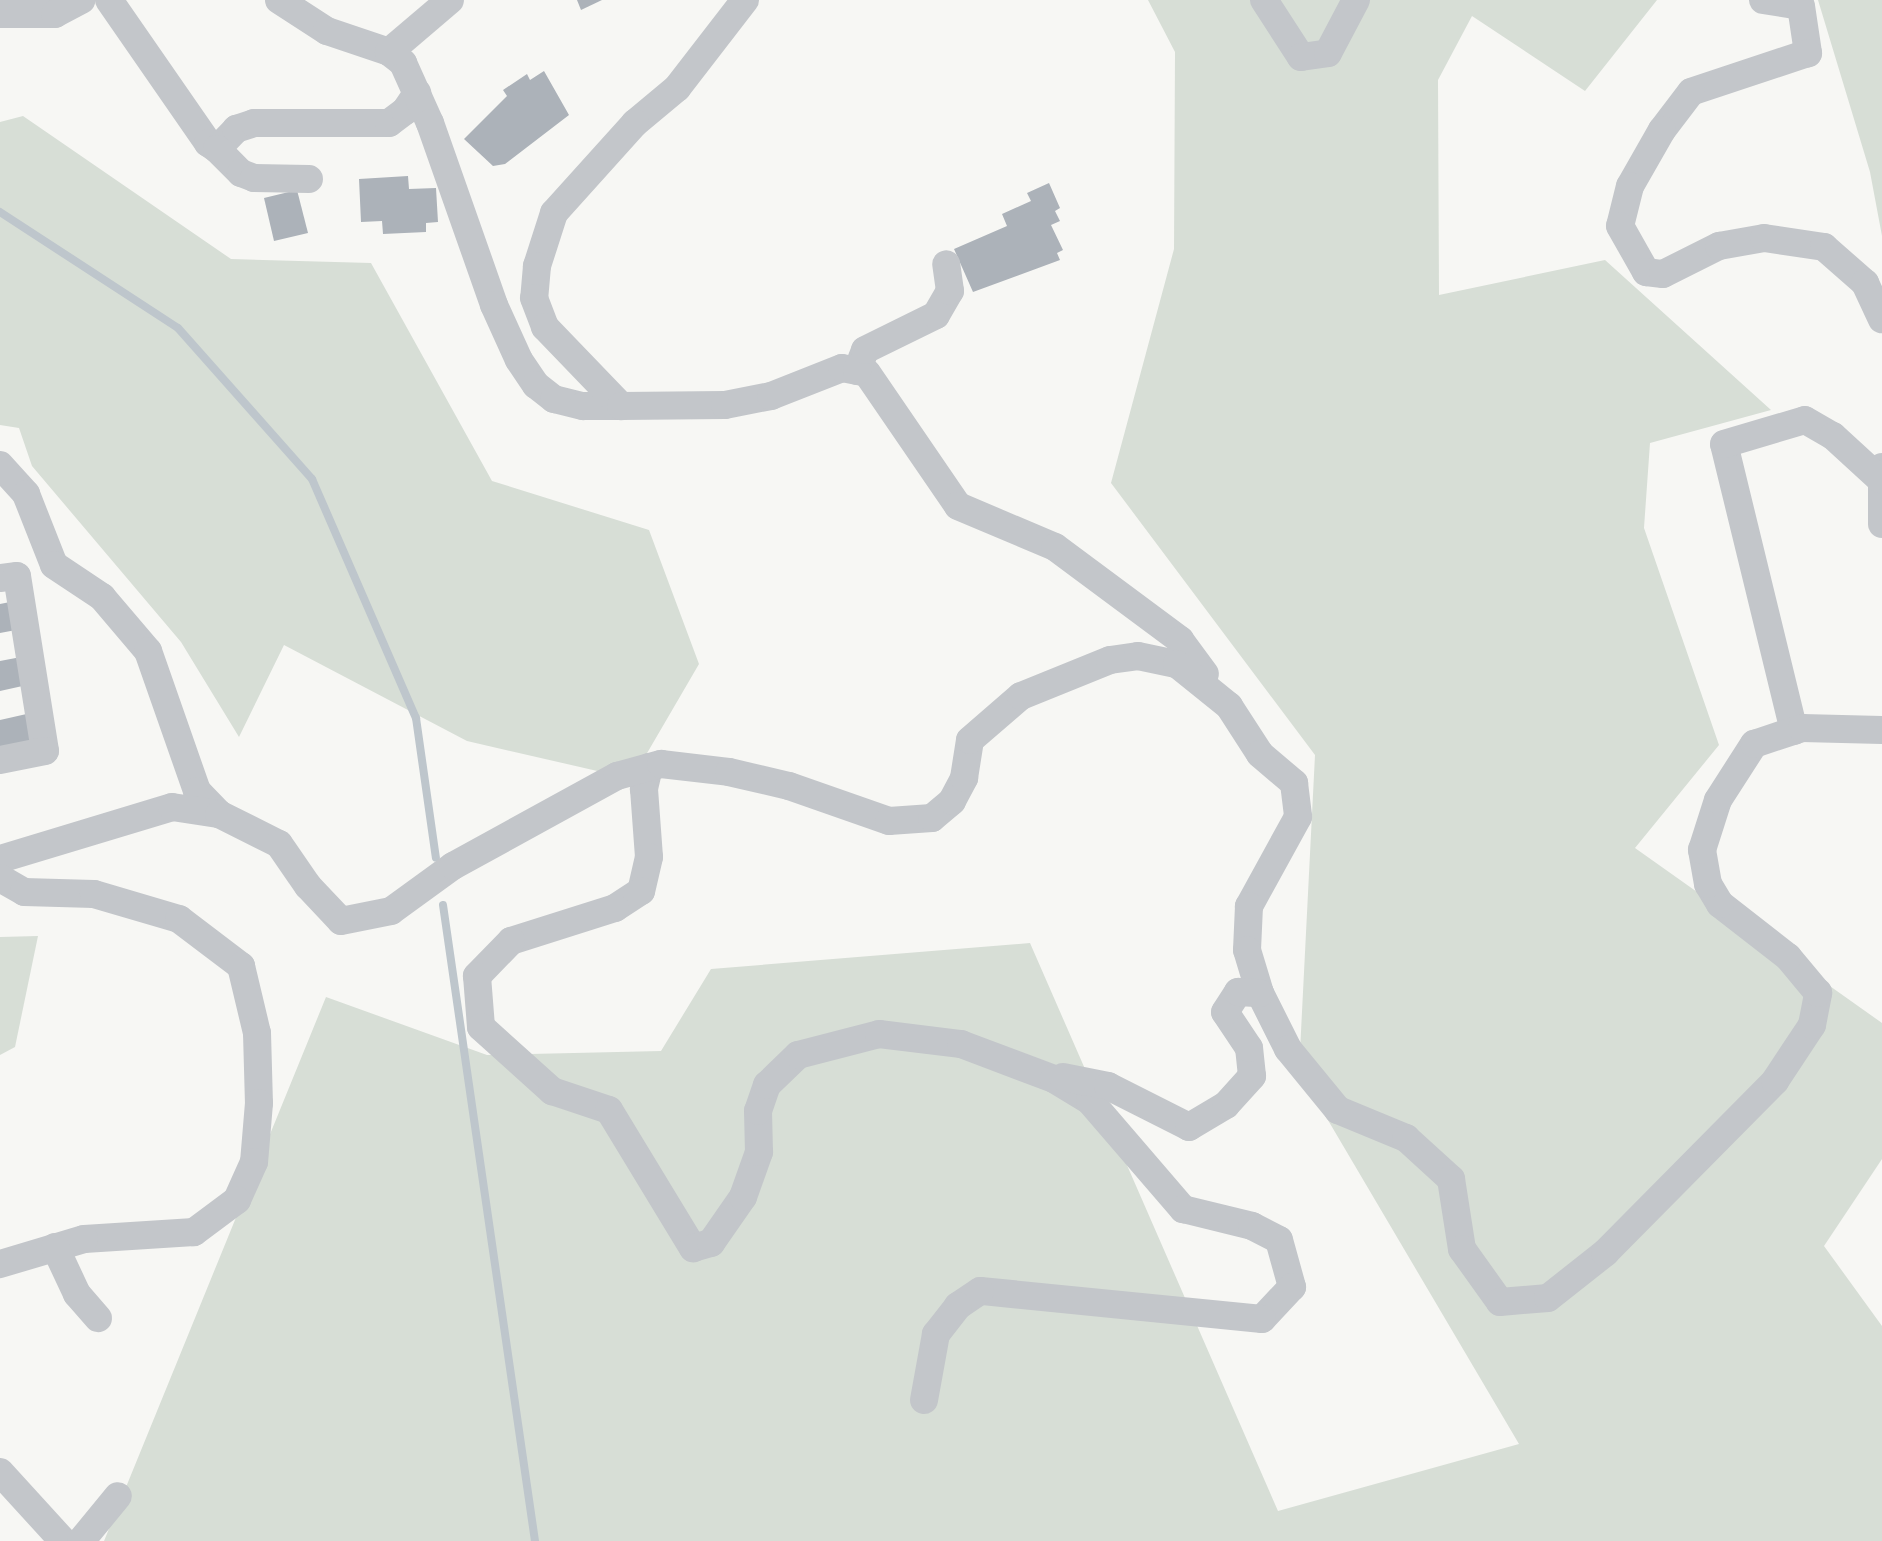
<!DOCTYPE html>
<style>
body{margin:0}
#map{position:relative;width:1882px;height:1541px;overflow:hidden;background:#f7f7f4;font-family:Manrope,sans-serif}
div>[style]{position:absolute}
.green>*{inset:0;background:#d7ded6}
.stream>*{height:8px;margin:-4px;padding:0 4px;transform-origin:4px;border-radius:4px;background:#bec6cc}
.building>*{inset:0;background:#acb2b9}
.minor>*{height:28px;margin:-14px;padding:0 14px;transform-origin:14px;border-radius:14px;background:#c3c6ca}
span{translate:-50% -50%;white-space:nowrap;text-align:center;line-height:1.15;-webkit-text-stroke:7px #fff;paint-order:stroke}
</style>
<div id="map">
<div class="green">
<i style="clip-path:polygon(1148px 0,1657px 0,1585px 91px,1472px 16px,1438px 80px,1439px 295px,1605px 260px,1771px 410px,1650px 443px,1644px 528px,1719px 745px,1635px 848px,1882px 1023px,1882px 1159px,1824px 1246px,1882px 1326px,1882px 1541px,104px 1541px,326px 997px,487px 1055px,661px 1051px,711px 969px,1030px 943px,1278px 1511px,1519px 1444px,1299px 1071px,1315px 755px,1111px 483px,1174px 249px,1175px 52px)"></i>
<i style="clip-path:polygon(1818px 0,1882px 0,1882px 236px,1870px 172px)"></i>
<i style="clip-path:polygon(23px 116px,231px 259px,371px 263px,492px 481px,649px 530px,699px 664px,632px 779px,467px 741px,284px 645px,239px 737px,181px 642px,32px 466px,19px 428px,0 425px,0 122px)"></i>
<i style="clip-path:polygon(38px 936px,15px 1047px,0 1055px,0 937px)"></i>
</div>
<div class="stream">
<i style="left:0;top:212px;width:212px;rotate:33.1deg"></i>
<i style="left:178px;top:328px;width:202px;rotate:48.4deg"></i>
<i style="left:312px;top:479px;width:261px;rotate:66.5deg"></i>
<i style="left:416px;top:718px;width:141px;rotate:81.9deg"></i>
<i style="left:443px;top:905px;width:643px;rotate:81.77deg"></i>
</div>
<div class="building">
<i style="clip-path:polygon(577px 0,602px 0,581px 10px)"></i>
<i style="clip-path:polygon(544px 71px,569px 115px,505px 164px,493px 166px,464px 139px,507px 96px,503px 90px,527px 74px,530px 80px)"></i>
<i style="clip-path:polygon(408px 176px,409px 189px,436px 188px,438px 222px,426px 223px,426px 232px,383px 234px,382px 221px,361px 222px,359px 179px)"></i>
<i style="clip-path:polygon(1049px 183px,1060px 208px,1055px 211px,1060px 221px,1051px 225px,1063px 250px,1057px 253px,1060px 260px,973px 292px,954px 249px,1007px 226px,1002px 214px,1031px 201px,1027px 193px)"></i>
<i style="clip-path:polygon(297px 190px,308px 233px,274px 241px,264px 198px)"></i>
<i style="clip-path:polygon(10px 602px,16px 630px,0 633px,0 604px)"></i>
<i style="clip-path:polygon(21px 657px,27px 685px,0 691px,0 661px)"></i>
<i style="clip-path:polygon(31px 713px,37px 741px,0 749px,0 720px)"></i>
</div>
<div class="minor">
<i style="left:109px;top:0;width:174px;rotate:55.3deg"></i>
<i style="left:208px;top:143px;width:11px;rotate:34deg"></i>
<i style="left:217px;top:149px;width:28px;rotate:-46deg"></i>
<i style="left:236px;top:129px;width:19px;rotate:-18deg"></i>
<i style="left:254px;top:123px;width:135px"></i>
<i style="left:389px;top:123px;width:20px;rotate:-37deg"></i>
<i style="left:405px;top:111px;width:22px;rotate:-56deg"></i>
<i style="left:279px;top:0;width:57px;rotate:32.9deg"></i>
<i style="left:327px;top:31px;width:65px;rotate:18.7deg"></i>
<i style="left:389px;top:52px;width:18px;rotate:38deg"></i>
<i style="left:403px;top:63px;width:66px;rotate:65.8deg"></i>
<i style="left:430px;top:123px;width:193px;rotate:70.6deg"></i>
<i style="left:494px;top:305px;width:60px;rotate:65.6deg"></i>
<i style="left:519px;top:360px;width:30px;rotate:56deg"></i>
<i style="left:536px;top:385px;width:23px;rotate:38deg"></i>
<i style="left:554px;top:399px;width:30px;rotate:14deg"></i>
<i style="left:583px;top:406px;width:38px"></i>
<i style="left:745px;top:0;width:111px;rotate:127.7deg"></i>
<i style="left:677px;top:88px;width:55px;rotate:140.2deg"></i>
<i style="left:635px;top:123px;width:121px;rotate:132deg"></i>
<i style="left:554px;top:213px;width:56px;rotate:107.8deg"></i>
<i style="left:537px;top:266px;width:32px;rotate:95deg"></i>
<i style="left:534px;top:298px;width:31px;rotate:69deg"></i>
<i style="left:545px;top:327px;width:110px;rotate:46.1deg"></i>
<i style="left:621px;top:406px;width:104px;rotate:-0.6deg"></i>
<i style="left:725px;top:405px;width:47px;rotate:-11.1deg"></i>
<i style="left:771px;top:396px;width:76px;rotate:-21.5deg"></i>
<i style="left:842px;top:368px;width:25px;rotate:11deg"></i>
<i style="left:867px;top:373px;width:161px;rotate:55.6deg"></i>
<i style="left:958px;top:506px;width:105px;rotate:22.9deg"></i>
<i style="left:1055px;top:547px;width:156px;rotate:36.6deg"></i>
<i style="left:1180px;top:640px;width:42px;rotate:53.7deg"></i>
<i style="left:1264px;top:0;width:68px;rotate:57deg"></i>
<i style="left:1301px;top:57px;width:27px;rotate:-8deg"></i>
<i style="left:1328px;top:53px;width:60px;rotate:-62.2deg"></i>
<i style="left:1763px;top:0;width:38px;rotate:9deg"></i>
<i style="left:1801px;top:6px;width:48px;rotate:81.5deg"></i>
<i style="left:1808px;top:53px;width:123px;rotate:161.6deg"></i>
<i style="left:1691px;top:92px;width:48px;rotate:127.3deg"></i>
<i style="left:1662px;top:130px;width:64px;rotate:119.7deg"></i>
<i style="left:1630px;top:186px;width:41px;rotate:104deg"></i>
<i style="left:1620px;top:226px;width:53px;rotate:60.5deg"></i>
<i style="left:1646px;top:272px;width:17px;rotate:7deg"></i>
<i style="left:1663px;top:274px;width:63px;rotate:-26.6deg"></i>
<i style="left:1719px;top:246px;width:46px;rotate:-10.1deg"></i>
<i style="left:1764px;top:238px;width:61px;rotate:8.5deg"></i>
<i style="left:1824px;top:247px;width:55px;rotate:41.3deg"></i>
<i style="left:1865px;top:283px;width:40px;rotate:65deg"></i>
<i style="left:0;top:14px;width:55px"></i>
<i style="left:55px;top:14px;width:30px;rotate:-28deg"></i>
<i style="left:389px;top:52px;width:80px;rotate:-40.4deg"></i>
<i style="left:217px;top:149px;width:34px;rotate:45deg"></i>
<i style="left:241px;top:173px;width:14px;rotate:21deg"></i>
<i style="left:254px;top:178px;width:55px;rotate:1deg"></i>
<i style="left:857px;top:371px;width:22px;rotate:-69deg"></i>
<i style="left:865px;top:350px;width:79px;rotate:-26.2deg"></i>
<i style="left:936px;top:315px;width:28px;rotate:-60deg"></i>
<i style="left:950px;top:291px;width:27px;rotate:-98deg"></i>
<i style="left:0;top:465px;width:39px;rotate:48deg"></i>
<i style="left:26px;top:494px;width:76px;rotate:68.5deg"></i>
<i style="left:54px;top:565px;width:58px;rotate:33.7deg"></i>
<i style="left:102px;top:597px;width:71px;rotate:49.6deg"></i>
<i style="left:148px;top:651px;width:148px;rotate:70.7deg"></i>
<i style="left:197px;top:791px;width:32px;rotate:46deg"></i>
<i style="left:1882px;top:467px;width:57px;rotate:90deg"></i>
<i style="left:0;top:578px;width:17px;rotate:-7deg"></i>
<i style="left:17px;top:576px;width:177px;rotate:80.9deg"></i>
<i style="left:45px;top:751px;width:46px;rotate:168.7deg"></i>
<i style="left:1794px;top:731px;width:295px;rotate:-103.7deg"></i>
<i style="left:1724px;top:444px;width:84px;rotate:-16.5deg"></i>
<i style="left:1805px;top:420px;width:32px;rotate:30deg"></i>
<i style="left:1833px;top:436px;width:64px;rotate:42.5deg"></i>
<i style="left:649px;top:767px;width:23px;rotate:103deg"></i>
<i style="left:644px;top:789px;width:68px;rotate:85.8deg"></i>
<i style="left:649px;top:857px;width:35px;rotate:103deg"></i>
<i style="left:641px;top:891px;width:31px;rotate:147deg"></i>
<i style="left:615px;top:908px;width:109px;rotate:162.4deg"></i>
<i style="left:511px;top:941px;width:49px;rotate:134.2deg"></i>
<i style="left:477px;top:976px;width:51px;rotate:85.5deg"></i>
<i style="left:481px;top:1027px;width:96px;rotate:42deg"></i>
<i style="left:552px;top:1091px;width:60px;rotate:18.4deg"></i>
<i style="left:609px;top:1110px;width:162px;rotate:58.7deg"></i>
<i style="left:693px;top:1248px;width:19px;rotate:-16deg"></i>
<i style="left:711px;top:1243px;width:56px;rotate:-55.2deg"></i>
<i style="left:743px;top:1197px;width:48px;rotate:-70.4deg"></i>
<i style="left:759px;top:1152px;width:41px;rotate:-91.4deg"></i>
<i style="left:758px;top:1111px;width:28px;rotate:-71deg"></i>
<i style="left:767px;top:1085px;width:43px;rotate:-44.1deg"></i>
<i style="left:798px;top:1055px;width:84px;rotate:-14.5deg"></i>
<i style="left:879px;top:1034px;width:83px;rotate:7deg"></i>
<i style="left:961px;top:1044px;width:99px;rotate:20.6deg"></i>
<i style="left:1054px;top:1079px;width:42px;rotate:31.4deg"></i>
<i style="left:1090px;top:1101px;width:143px;rotate:49.3deg"></i>
<i style="left:1183px;top:1209px;width:71px;rotate:13.8deg"></i>
<i style="left:1252px;top:1226px;width:30px;rotate:27deg"></i>
<i style="left:1279px;top:1240px;width:49px;rotate:74.5deg"></i>
<i style="left:1292px;top:1287px;width:44px;rotate:133.2deg"></i>
<i style="left:1262px;top:1319px;width:283px;rotate:-174.3deg"></i>
<i style="left:980px;top:1291px;width:27px;rotate:146deg"></i>
<i style="left:958px;top:1306px;width:36px;rotate:128deg"></i>
<i style="left:936px;top:1334px;width:67px;rotate:100.3deg"></i>
<i style="left:0;top:859px;width:180px;rotate:-16.8deg"></i>
<i style="left:172px;top:807px;width:48px;rotate:8.5deg"></i>
<i style="left:219px;top:814px;width:67px;rotate:26.6deg"></i>
<i style="left:279px;top:844px;width:51px;rotate:55.4deg"></i>
<i style="left:308px;top:886px;width:48px;rotate:46.7deg"></i>
<i style="left:341px;top:921px;width:51px;rotate:-11.3deg"></i>
<i style="left:391px;top:911px;width:77px;rotate:-36deg"></i>
<i style="left:453px;top:866px;width:187px;rotate:-28.8deg"></i>
<i style="left:617px;top:776px;width:46px;rotate:-15.3deg"></i>
<i style="left:661px;top:764px;width:68px;rotate:6.7deg"></i>
<i style="left:729px;top:772px;width:62px;rotate:13.1deg"></i>
<i style="left:789px;top:786px;width:106px;rotate:19.3deg"></i>
<i style="left:889px;top:821px;width:43px;rotate:-4deg"></i>
<i style="left:932px;top:818px;width:26px;rotate:-40deg"></i>
<i style="left:952px;top:801px;width:26px;rotate:-62deg"></i>
<i style="left:964px;top:778px;width:38px;rotate:-81deg"></i>
<i style="left:970px;top:740px;width:67px;rotate:-40.8deg"></i>
<i style="left:1021px;top:696px;width:96px;rotate:-22deg"></i>
<i style="left:1110px;top:660px;width:28px;rotate:-8deg"></i>
<i style="left:1138px;top:656px;width:40px;rotate:12deg"></i>
<i style="left:1177px;top:664px;width:67px;rotate:38.9deg"></i>
<i style="left:1229px;top:706px;width:57px;rotate:57.1deg"></i>
<i style="left:1260px;top:754px;width:45px;rotate:40.5deg"></i>
<i style="left:1294px;top:783px;width:34px;rotate:83deg"></i>
<i style="left:1298px;top:817px;width:102px;rotate:118.8deg"></i>
<i style="left:1249px;top:906px;width:44px;rotate:92.6deg"></i>
<i style="left:1247px;top:950px;width:45px;rotate:73.2deg"></i>
<i style="left:1260px;top:993px;width:63px;rotate:63.4deg"></i>
<i style="left:1288px;top:1049px;width:79px;rotate:50.7deg"></i>
<i style="left:1338px;top:1110px;width:74px;rotate:22.4deg"></i>
<i style="left:1406px;top:1138px;width:61px;rotate:42.3deg"></i>
<i style="left:1451px;top:1179px;width:71px;rotate:81.1deg"></i>
<i style="left:1462px;top:1249px;width:65px;rotate:54.4deg"></i>
<i style="left:1500px;top:1302px;width:48px;rotate:-4.8deg"></i>
<i style="left:1548px;top:1298px;width:73px;rotate:-38.3deg"></i>
<i style="left:1605px;top:1253px;width:242px;rotate:-45.3deg"></i>
<i style="left:1775px;top:1081px;width:67px;rotate:-56.5deg"></i>
<i style="left:1812px;top:1025px;width:33px;rotate:-79deg"></i>
<i style="left:1818px;top:993px;width:47px;rotate:-129.8deg"></i>
<i style="left:1788px;top:957px;width:86px;rotate:-142.1deg"></i>
<i style="left:1720px;top:904px;width:23px;rotate:-121deg"></i>
<i style="left:1708px;top:884px;width:35px;rotate:-100deg"></i>
<i style="left:1702px;top:850px;width:52px;rotate:-72.3deg"></i>
<i style="left:1718px;top:800px;width:67px;rotate:-57.3deg"></i>
<i style="left:1754px;top:744px;width:51px;rotate:-18.4deg"></i>
<i style="left:1802px;top:728px;width:80px;rotate:1.4deg"></i>
<i style="left:0;top:878px;width:28px;rotate:30deg"></i>
<i style="left:24px;top:892px;width:70px;rotate:1.6deg"></i>
<i style="left:94px;top:894px;width:89px;rotate:16.4deg"></i>
<i style="left:179px;top:919px;width:78px;rotate:37.2deg"></i>
<i style="left:241px;top:966px;width:69px;rotate:76.6deg"></i>
<i style="left:257px;top:1033px;width:70px;rotate:88.4deg"></i>
<i style="left:259px;top:1103px;width:59px;rotate:94.8deg"></i>
<i style="left:254px;top:1162px;width:42px;rotate:114.1deg"></i>
<i style="left:237px;top:1200px;width:54px;rotate:143.3deg"></i>
<i style="left:194px;top:1232px;width:110px;rotate:176.4deg"></i>
<i style="left:84px;top:1239px;width:88px;rotate:163.4deg"></i>
<i style="left:1063px;top:1077px;width:46px;rotate:11.3deg"></i>
<i style="left:1108px;top:1086px;width:91px;rotate:26.8deg"></i>
<i style="left:1189px;top:1127px;width:43px;rotate:-30.7deg"></i>
<i style="left:1226px;top:1105px;width:39px;rotate:-48deg"></i>
<i style="left:1252px;top:1076px;width:28px;rotate:-96deg"></i>
<i style="left:1249px;top:1048px;width:43px;rotate:-123.7deg"></i>
<i style="left:1225px;top:1012px;width:24px;rotate:-57deg"></i>
<i style="left:1238px;top:992px;width:22px;rotate:3deg"></i>
<i style="left:55px;top:1247px;width:52px;rotate:64.9deg"></i>
<i style="left:77px;top:1294px;width:32px;rotate:49deg"></i>
<i style="left:0;top:1472px;width:93px;rotate:47.6deg"></i>
<i style="left:81px;top:1541px;width:58px;rotate:-50.6deg"></i>
</div>
</div>
